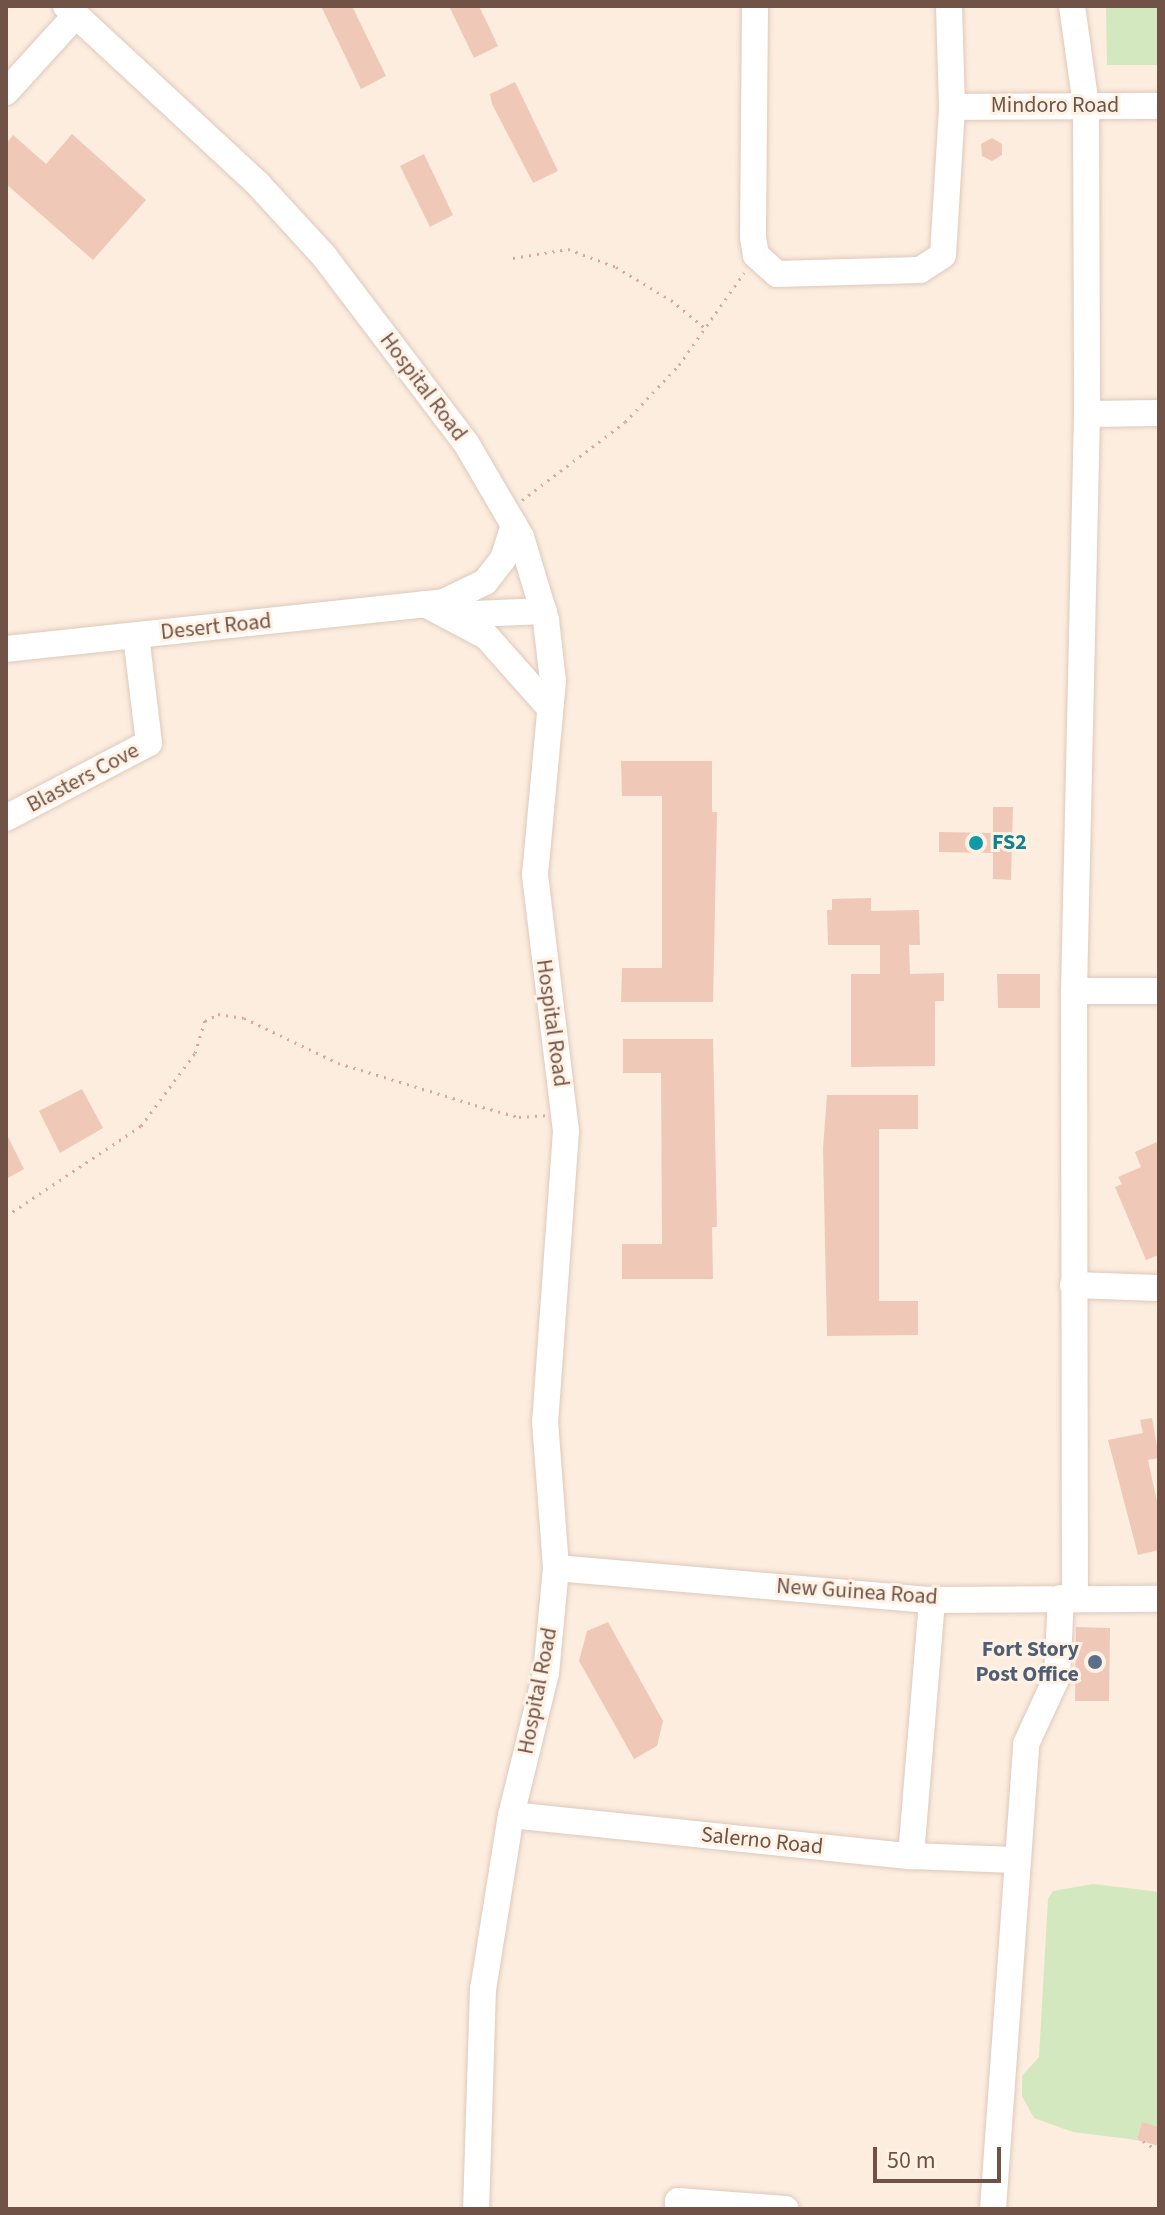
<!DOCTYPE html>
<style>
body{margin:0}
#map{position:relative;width:1165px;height:2215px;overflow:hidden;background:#fceddf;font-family:"Source Sans 3",sans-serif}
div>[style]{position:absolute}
.green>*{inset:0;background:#d3e8be}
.building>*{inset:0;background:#f0c8b7}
.path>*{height:3px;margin-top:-1.5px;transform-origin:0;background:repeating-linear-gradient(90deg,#d4ab9b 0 2px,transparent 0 8px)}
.roads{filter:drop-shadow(0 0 2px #dfc9bb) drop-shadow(0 0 2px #dfc9bb)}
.minor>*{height:26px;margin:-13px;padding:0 13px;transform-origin:13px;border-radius:13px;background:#fff}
.dots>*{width:22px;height:22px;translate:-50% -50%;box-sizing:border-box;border:4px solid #fff2e4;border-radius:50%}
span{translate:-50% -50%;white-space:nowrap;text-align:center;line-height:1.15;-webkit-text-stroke:6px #fff2e4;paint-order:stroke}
.street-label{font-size:22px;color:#715247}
.culture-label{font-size:22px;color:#0d838f;font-weight:700}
.left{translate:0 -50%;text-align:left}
.service-label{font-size:22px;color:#4e5e75;font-weight:700}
.right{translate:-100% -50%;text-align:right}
.frame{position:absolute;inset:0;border:8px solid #715247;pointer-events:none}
.scale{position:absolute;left:873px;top:2147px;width:128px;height:36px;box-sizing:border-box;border:4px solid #715247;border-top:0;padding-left:10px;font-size:24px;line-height:28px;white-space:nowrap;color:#715247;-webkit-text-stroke:6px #fff2e4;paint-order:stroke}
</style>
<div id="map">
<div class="green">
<i style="clip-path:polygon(1106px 6px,1159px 6px,1159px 65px,1107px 65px)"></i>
<i style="clip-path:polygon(1093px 1884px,1159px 1892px,1159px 2127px,1142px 2123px,1137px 2140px,1073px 2132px,1034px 2118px,1022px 2096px,1022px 2076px,1039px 2057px,1048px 1899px,1053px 1891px)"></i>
</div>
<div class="building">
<i style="clip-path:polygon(321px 6px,352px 6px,386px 76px,361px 89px)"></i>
<i style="clip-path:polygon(449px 6px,479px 6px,498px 46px,474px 58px)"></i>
<i style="clip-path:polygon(515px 82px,558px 171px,533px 183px,492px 104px,490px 94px)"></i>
<i style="clip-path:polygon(72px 134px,146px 200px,93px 260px,6px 184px,6px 144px,13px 135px,46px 164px)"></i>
<i style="clip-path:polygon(992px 138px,1002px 144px,1002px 155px,992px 161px,982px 156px,981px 144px)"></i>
<i style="clip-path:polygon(424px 154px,453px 215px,430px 227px,400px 166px)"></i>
<i style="clip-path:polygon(621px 761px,712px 761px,712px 812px,717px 812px,713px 1002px,621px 1002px,622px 968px,662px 968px,662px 796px,622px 796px)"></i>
<i style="clip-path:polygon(993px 807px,1013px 807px,1011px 880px,993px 879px,993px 853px,939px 852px,939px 832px,993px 833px)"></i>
<i style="clip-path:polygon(871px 898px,871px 911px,919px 910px,920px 945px,909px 945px,910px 974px,944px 973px,944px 1001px,935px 1001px,935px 1066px,851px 1067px,851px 974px,880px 974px,880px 945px,828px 945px,827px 910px,832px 910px,832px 899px)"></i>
<i style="clip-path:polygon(997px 974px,1040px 974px,1040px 1008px,998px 1008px)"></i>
<i style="clip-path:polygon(623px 1039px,713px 1039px,717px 1227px,712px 1227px,713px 1279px,622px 1279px,622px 1244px,662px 1244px,661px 1073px,623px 1073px)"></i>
<i style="clip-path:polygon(82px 1089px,103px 1128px,60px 1153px,39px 1111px)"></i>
<i style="clip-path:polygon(827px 1095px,918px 1095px,918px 1129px,879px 1129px,879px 1301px,918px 1301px,918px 1335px,827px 1336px,823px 1148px)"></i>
<i style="clip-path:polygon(6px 1133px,24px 1169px,6px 1179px)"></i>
<i style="clip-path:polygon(1159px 1141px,1159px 1255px,1146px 1260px,1115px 1187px,1122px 1184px,1118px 1177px,1141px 1167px,1135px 1152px)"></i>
<i style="clip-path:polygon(1152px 1418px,1159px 1458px,1148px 1460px,1159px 1511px,1159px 1550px,1138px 1555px,1108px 1440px,1143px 1433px,1140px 1420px)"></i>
<i style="clip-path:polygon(608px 1622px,663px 1721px,657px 1746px,634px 1759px,579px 1661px,587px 1631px)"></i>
<i style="clip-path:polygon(1076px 1627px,1110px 1628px,1109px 1701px,1075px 1701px)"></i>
<i style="clip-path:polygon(1142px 2122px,1159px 2127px,1159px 2146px,1137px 2140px)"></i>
</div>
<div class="path">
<i style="left:513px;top:258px;width:56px;rotate:-9.3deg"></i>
<i style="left:568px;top:249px;width:51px;rotate:20.6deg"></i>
<i style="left:616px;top:267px;width:64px;rotate:31deg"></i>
<i style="left:671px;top:300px;width:45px;rotate:39.6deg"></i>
<i style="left:522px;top:500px;width:129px;rotate:-37.1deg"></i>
<i style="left:625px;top:422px;width:79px;rotate:-46.5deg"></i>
<i style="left:679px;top:365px;width:113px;rotate:-54.8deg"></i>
<i style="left:6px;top:1216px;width:162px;rotate:-33.7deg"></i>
<i style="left:141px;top:1126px;width:91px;rotate:-53.5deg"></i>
<i style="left:195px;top:1053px;width:34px;rotate:-73deg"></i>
<i style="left:205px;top:1021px;width:15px;rotate:-28deg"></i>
<i style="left:218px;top:1014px;width:26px;rotate:9deg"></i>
<i style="left:244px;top:1018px;width:104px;rotate:25.6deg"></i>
<i style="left:338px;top:1063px;width:143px;rotate:17deg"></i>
<i style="left:475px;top:1105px;width:46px;rotate:15.3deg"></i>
<i style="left:519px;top:1117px;width:26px;rotate:-4deg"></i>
<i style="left:1143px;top:2141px;width:15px;rotate:32deg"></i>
</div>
<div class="roads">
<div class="minor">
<i style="left:66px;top:6px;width:263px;rotate:42.8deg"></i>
<i style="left:259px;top:185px;width:96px;rotate:47.5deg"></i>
<i style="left:324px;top:256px;width:235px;rotate:52.8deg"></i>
<i style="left:466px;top:443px;width:109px;rotate:59.7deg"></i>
<i style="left:521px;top:537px;width:87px;rotate:73.2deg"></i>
<i style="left:546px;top:620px;width:61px;rotate:83.5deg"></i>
<i style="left:553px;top:681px;width:195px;rotate:95.3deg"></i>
<i style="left:535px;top:875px;width:258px;rotate:83.1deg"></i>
<i style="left:566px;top:1131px;width:291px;rotate:94.1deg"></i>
<i style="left:545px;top:1421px;width:147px;rotate:85.7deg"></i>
<i style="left:556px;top:1568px;width:105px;rotate:95.4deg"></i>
<i style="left:546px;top:1673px;width:146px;rotate:103.8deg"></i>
<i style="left:511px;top:1815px;width:176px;rotate:99.1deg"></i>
<i style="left:483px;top:1989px;width:220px;rotate:91.8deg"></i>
<i style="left:755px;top:6px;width:231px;rotate:90.5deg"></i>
<i style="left:753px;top:237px;width:18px;rotate:81deg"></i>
<i style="left:756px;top:255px;width:28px;rotate:42deg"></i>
<i style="left:777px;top:274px;width:143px;rotate:-1.6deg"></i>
<i style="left:920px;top:270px;width:27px;rotate:-33deg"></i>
<i style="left:943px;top:255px;width:148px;rotate:-86.5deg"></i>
<i style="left:952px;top:107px;width:101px;rotate:-91.7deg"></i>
<i style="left:1072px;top:6px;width:101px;rotate:82deg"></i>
<i style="left:1086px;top:106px;width:308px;rotate:89.8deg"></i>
<i style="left:1087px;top:414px;width:577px;rotate:91.29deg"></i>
<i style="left:1074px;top:991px;width:606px;rotate:89.91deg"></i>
<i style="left:6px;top:92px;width:104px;rotate:-47.7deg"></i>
<i style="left:952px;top:107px;width:207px;rotate:-0.3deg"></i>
<i style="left:1087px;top:414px;width:72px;rotate:-0.8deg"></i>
<i style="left:425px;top:604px;width:70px;rotate:28deg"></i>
<i style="left:487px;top:637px;width:95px;rotate:48.4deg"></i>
<i style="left:451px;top:615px;width:93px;rotate:-2.5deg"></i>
<i style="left:6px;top:649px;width:441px;rotate:-6.1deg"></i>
<i style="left:444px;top:602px;width:46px;rotate:-26deg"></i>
<i style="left:485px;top:582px;width:29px;rotate:-52deg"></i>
<i style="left:503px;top:559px;width:36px;rotate:-72deg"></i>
<i style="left:6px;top:818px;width:161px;rotate:-27.7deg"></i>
<i style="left:149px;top:743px;width:108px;rotate:-96.9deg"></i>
<i style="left:1074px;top:991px;width:85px"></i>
<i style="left:1073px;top:1285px;width:86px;rotate:2deg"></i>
<i style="left:556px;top:1568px;width:377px;rotate:4.9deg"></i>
<i style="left:932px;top:1600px;width:227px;rotate:-0.3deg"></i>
<i style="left:511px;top:1815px;width:402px;rotate:5.9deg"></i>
<i style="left:911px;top:1856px;width:103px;rotate:2.2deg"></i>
<i style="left:911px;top:1856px;width:257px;rotate:-85.3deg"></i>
<i style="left:678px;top:2209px;width:8px;rotate:-90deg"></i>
<i style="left:678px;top:2201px;width:108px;rotate:4.2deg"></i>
<i style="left:993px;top:2209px;width:466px;rotate:-85.9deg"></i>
<i style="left:1026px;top:1744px;width:74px;rotate:-65.2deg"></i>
<i style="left:1057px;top:1677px;width:79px;rotate:-87.1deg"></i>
</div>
</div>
<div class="dots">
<i style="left:976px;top:843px;background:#0f9aa8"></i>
<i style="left:1095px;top:1662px;background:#5c6f8a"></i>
</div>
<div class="street-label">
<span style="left:1055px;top:106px">Mindoro Road</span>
<span style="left:423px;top:387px;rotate:53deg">Hospital Road</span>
<span style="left:216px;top:627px;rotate:-6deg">Desert Road</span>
<span style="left:83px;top:778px;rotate:-28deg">Blasters Cove</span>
<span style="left:552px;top:1023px;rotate:82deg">Hospital Road</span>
<span style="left:857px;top:1592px;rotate:4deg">New Guinea Road</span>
<span style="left:538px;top:1691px;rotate:-79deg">Hospital Road</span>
<span style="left:762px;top:1841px;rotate:6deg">Salerno Road</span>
</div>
<div class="culture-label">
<span class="left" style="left:992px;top:843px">FS2</span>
</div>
<div class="service-label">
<span class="right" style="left:1079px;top:1662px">Fort Story<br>Post Office</span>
</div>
<div class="frame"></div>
<div class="scale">50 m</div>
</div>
